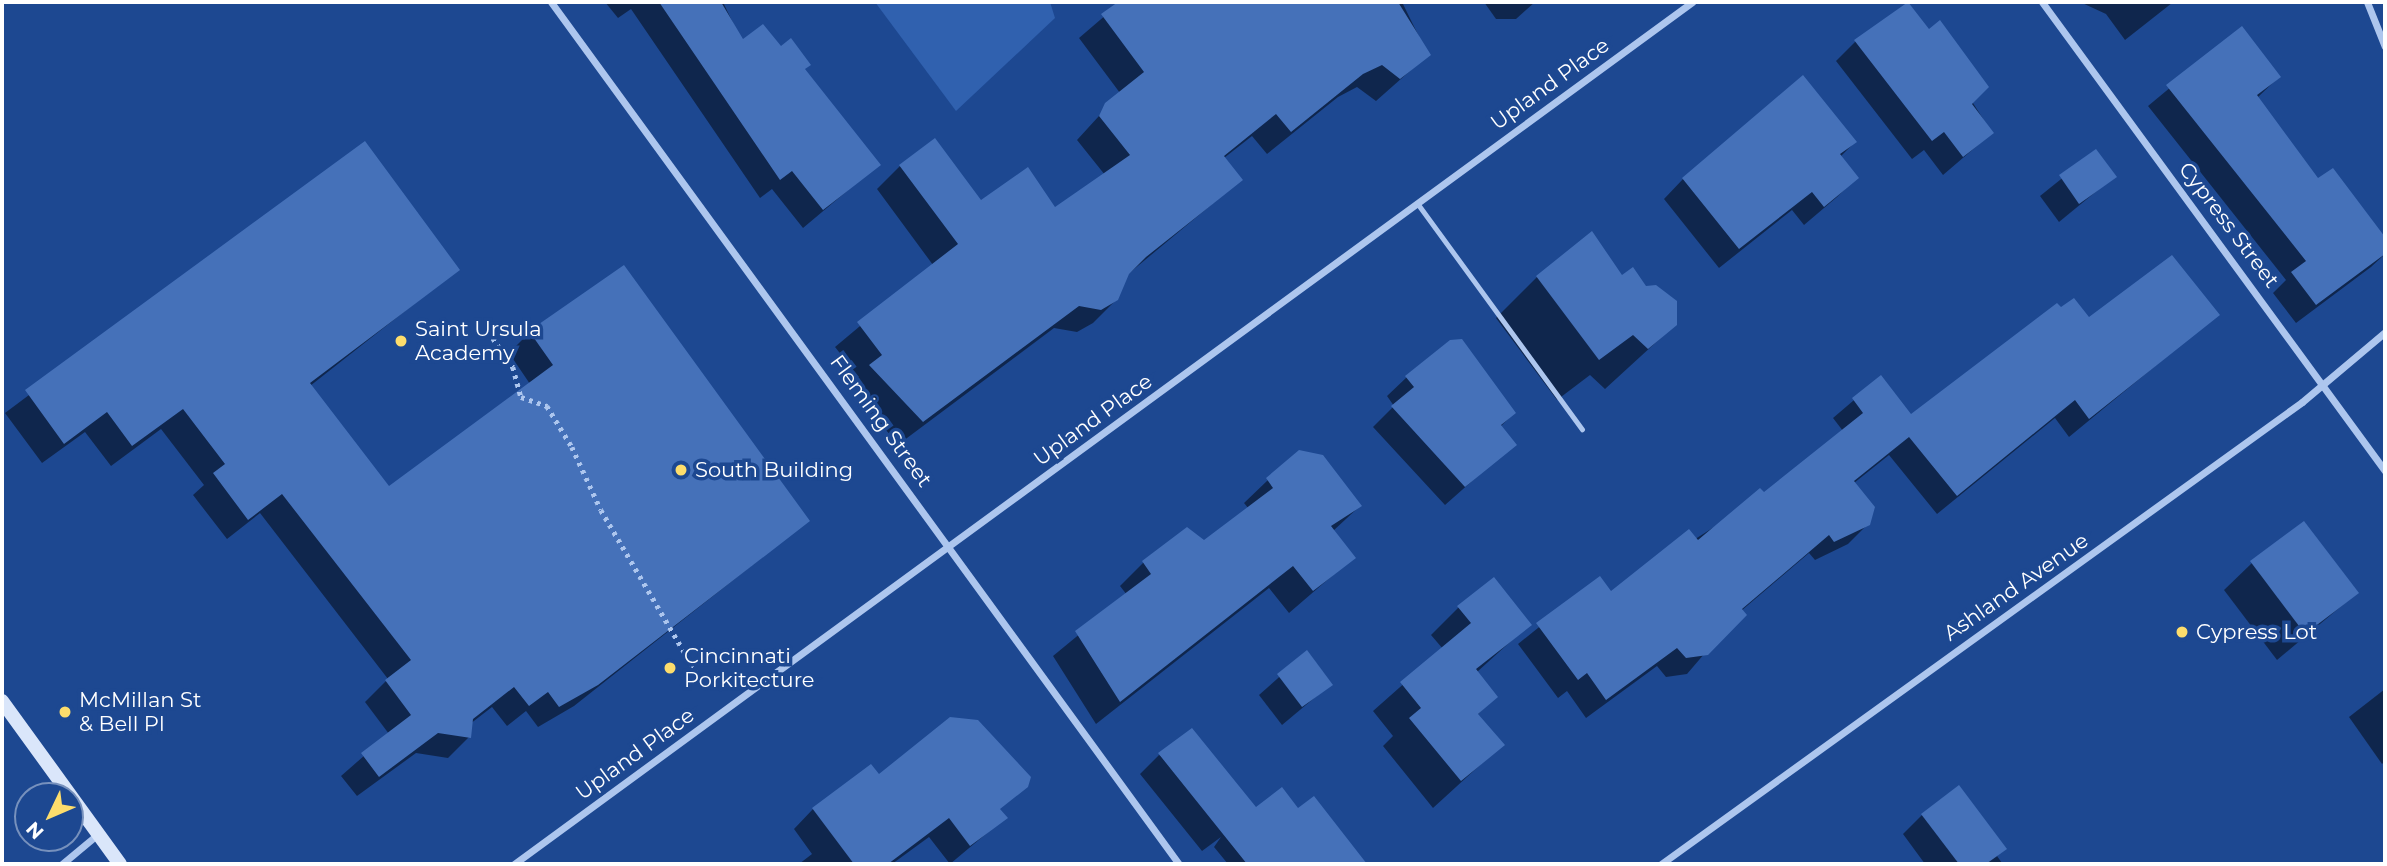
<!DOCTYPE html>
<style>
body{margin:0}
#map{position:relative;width:2387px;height:866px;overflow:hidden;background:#1d4891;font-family:Montserrat,sans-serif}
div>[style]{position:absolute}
.green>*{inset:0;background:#3061af}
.shadow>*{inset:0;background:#0007}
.building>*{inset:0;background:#4571b9}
.path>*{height:4.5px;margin-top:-2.25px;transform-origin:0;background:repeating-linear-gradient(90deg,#adc6ee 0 3.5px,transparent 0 8.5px)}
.service>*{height:5px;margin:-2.5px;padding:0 2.5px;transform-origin:2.5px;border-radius:2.5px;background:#adc6ee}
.minor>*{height:7px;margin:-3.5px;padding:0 3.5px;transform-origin:3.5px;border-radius:3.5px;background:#adc6ee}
.secondary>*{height:14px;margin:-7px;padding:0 7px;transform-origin:7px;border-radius:7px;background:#dae6fa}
.dots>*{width:19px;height:19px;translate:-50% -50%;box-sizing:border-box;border:4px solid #1d4891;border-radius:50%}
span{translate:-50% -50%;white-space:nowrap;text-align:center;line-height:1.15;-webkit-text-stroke:7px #1d4891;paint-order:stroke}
.street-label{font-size:21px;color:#fff}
.poi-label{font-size:21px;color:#fff}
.left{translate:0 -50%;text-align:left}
.frame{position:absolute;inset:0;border:4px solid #fff;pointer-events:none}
.north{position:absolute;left:14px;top:782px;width:70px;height:70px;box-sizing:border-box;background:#1d4891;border:2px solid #7791bd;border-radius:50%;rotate:226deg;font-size:19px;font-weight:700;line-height:28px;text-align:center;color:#fff}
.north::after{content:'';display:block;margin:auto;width:24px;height:32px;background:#fddd6c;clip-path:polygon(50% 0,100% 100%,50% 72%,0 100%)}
</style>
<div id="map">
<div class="green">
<i style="clip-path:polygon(875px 2px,1050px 2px,1055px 18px,956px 111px)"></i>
</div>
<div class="shadow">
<i style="clip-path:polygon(605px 2px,723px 2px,742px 42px,780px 48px,878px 165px,803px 228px,772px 189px,760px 198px,631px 9px,618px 18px)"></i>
<i style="clip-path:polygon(1121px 2px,1402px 2px,1428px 55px,1376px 101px,1357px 87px,1338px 97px,1267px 154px,1252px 136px,1224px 158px,1241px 180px,1127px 275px,1117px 299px,1093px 323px,1077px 332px,1054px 328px,899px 444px,847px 389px,859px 377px,835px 347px,933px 265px,877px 189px,900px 166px,980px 202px,1055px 209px,1105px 175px,1077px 140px,1120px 93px,1079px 38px)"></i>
<i style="clip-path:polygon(1484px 2px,1535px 2px,1516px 19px,1496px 19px)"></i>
<i style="clip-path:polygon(2080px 2px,2172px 2px,2172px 3px,2125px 40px,2106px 14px)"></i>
<i style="clip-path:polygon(2242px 28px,2279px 77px,2257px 98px,2318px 181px,2333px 170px,2385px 240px,2385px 254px,2371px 267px,2296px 323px,2273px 293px,2286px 280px,2148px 106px)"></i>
<i style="clip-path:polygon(1928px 32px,1992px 133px,1943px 175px,1924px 150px,1912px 159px,1836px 61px,1856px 41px)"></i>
<i style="clip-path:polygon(1855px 142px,1840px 157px,1856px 178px,1837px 197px,1804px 225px,1792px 210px,1719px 268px,1664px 199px,1683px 179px)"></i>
<i style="clip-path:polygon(364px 144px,457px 270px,310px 386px,388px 488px,530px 384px,509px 353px,530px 332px,808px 521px,574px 706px,538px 727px,526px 711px,507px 726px,492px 707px,470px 724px,469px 737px,448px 758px,416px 753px,357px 796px,341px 776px,389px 734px,365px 702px,388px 679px,260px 513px,227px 539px,193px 495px,204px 485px,161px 429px,111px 466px,85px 432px,42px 463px,5px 413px)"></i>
<i style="clip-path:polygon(2096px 151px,2115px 176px,2059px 222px,2040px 196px)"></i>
<i style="clip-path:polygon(1537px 277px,1622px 278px,1676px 324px,1605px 389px,1590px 375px,1557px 400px,1496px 318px)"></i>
<i style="clip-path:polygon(2217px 315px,2069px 437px,2055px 418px,1937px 514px,1889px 455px,1854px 483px,1868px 524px,1848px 544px,1815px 560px,1809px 553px,1741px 611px,1687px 674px,1666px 677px,1657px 666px,1586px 718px,1567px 691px,1558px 698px,1518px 644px,1600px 578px,1611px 593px,1764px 495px,1843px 431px,1833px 418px,1881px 377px,1910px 416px,2089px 320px)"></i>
<i style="clip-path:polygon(1407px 377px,1514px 413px,1500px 427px,1514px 444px,1445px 505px,1373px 427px,1394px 406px,1387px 396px)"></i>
<i style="clip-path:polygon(1268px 480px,1360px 506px,1333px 531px,1354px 557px,1289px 613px,1269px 588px,1096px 724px,1053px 656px,1127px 595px,1120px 586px,1143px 563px,1187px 530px,1204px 542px,1249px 509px,1244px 503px)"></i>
<i style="clip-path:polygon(2252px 563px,2357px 593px,2277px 660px,2224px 590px)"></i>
<i style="clip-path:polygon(1459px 607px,1530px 624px,1477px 672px,1496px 697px,1477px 715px,1502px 745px,1433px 808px,1383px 746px,1393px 736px,1373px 711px,1443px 649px,1431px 635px)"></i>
<i style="clip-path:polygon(1306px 653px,1331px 684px,1282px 725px,1259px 695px)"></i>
<i style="clip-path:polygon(2385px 689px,2385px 761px,2382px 764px,2349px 717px)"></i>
<i style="clip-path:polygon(1159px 755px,1253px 807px,1298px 811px,1357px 854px,1346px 864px,1228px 864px,1214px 847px,1221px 837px,1202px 851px,1140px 774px)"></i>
<i style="clip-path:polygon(878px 776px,998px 809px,1005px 818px,950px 864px,929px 837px,892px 864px,799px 864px,812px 854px,794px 829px,813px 809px)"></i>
<i style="clip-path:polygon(1922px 815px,2004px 849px,1997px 856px,2002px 863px,1925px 864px,1903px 834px)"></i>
</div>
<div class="building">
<i style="clip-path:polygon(659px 2px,721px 2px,743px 39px,763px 24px,781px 46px,791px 38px,811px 65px,805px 69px,881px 165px,823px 210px,792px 171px,780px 180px)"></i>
<i style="clip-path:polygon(1118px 2px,1398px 2px,1431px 55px,1400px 79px,1382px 65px,1363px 74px,1291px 132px,1276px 114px,1224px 156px,1243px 180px,1146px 257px,1129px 274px,1118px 300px,1101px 310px,1079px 306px,923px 422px,869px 365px,882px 355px,857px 322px,958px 244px,899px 165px,935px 138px,981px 200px,1028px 167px,1055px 207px,1130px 155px,1099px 116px,1105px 103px,1144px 72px,1101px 14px)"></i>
<i style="clip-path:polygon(1908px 2px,1929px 29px,1940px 20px,1989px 87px,1972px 104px,1994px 133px,1963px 157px,1944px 132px,1932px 141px,1854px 40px)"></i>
<i style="clip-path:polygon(2242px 26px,2281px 77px,2257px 95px,2318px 178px,2333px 168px,2385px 237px,2385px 254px,2316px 305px,2291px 272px,2306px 261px,2166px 85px)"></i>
<i style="clip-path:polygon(1803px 75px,1857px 142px,1840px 154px,1859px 178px,1824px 207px,1812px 192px,1739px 249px,1682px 178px)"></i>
<i style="clip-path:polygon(365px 141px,460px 270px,310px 383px,389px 486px,553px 365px,529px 331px,624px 265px,810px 521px,598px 685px,559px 707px,548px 692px,529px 706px,514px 687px,473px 719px,471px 738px,438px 733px,379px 777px,361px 753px,411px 715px,385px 680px,411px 660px,282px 494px,248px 520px,213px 473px,225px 464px,183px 409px,132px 446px,107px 412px,64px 444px,25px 390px)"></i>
<i style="clip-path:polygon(2096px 149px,2117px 177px,2079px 204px,2059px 175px)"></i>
<i style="clip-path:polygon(1592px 231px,1622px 275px,1633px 267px,1646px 286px,1656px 285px,1677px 301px,1677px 325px,1648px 349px,1633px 335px,1599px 360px,1536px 276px)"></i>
<i style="clip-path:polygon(2172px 255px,2220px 315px,2089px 419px,2075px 400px,1957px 496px,1909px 437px,1854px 481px,1875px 507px,1870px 525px,1834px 542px,1829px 535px,1742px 609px,1747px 615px,1708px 655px,1686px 658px,1677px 648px,1606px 700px,1587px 673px,1578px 680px,1536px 623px,1600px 576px,1611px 591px,1689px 529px,1698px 540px,1760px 488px,1764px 492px,1863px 413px,1852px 398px,1881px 375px,1911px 414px,2057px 303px,2061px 307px,2074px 298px,2089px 317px)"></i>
<i style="clip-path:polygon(1462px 339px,1516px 413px,1501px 425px,1517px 445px,1465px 487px,1391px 406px,1414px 387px,1405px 376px,1450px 340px)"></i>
<i style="clip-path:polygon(1299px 450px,1323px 455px,1362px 506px,1331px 526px,1356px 558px,1313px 591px,1293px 566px,1120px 702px,1075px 631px,1151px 574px,1142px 561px,1187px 527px,1204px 540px,1273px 488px,1266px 478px)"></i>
<i style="clip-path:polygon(2304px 521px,2359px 593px,2305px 634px,2250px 561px)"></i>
<i style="clip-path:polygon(1494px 577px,1532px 625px,1476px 669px,1498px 697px,1478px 714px,1505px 745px,1461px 781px,1409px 718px,1421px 708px,1400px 682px,1471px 623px,1457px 606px)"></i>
<i style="clip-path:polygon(1307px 650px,1333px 685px,1302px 707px,1277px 674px)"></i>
<i style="clip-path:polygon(950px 717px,978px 720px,1031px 777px,1028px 787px,1000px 809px,1008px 818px,970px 846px,949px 818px,888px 864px,854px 864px,812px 808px,871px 764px,879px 774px)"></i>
<i style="clip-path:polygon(1192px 728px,1256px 807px,1282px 787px,1298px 808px,1314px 796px,1367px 864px,1247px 864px,1158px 753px)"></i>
<i style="clip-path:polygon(1959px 785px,2007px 849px,1986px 864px,1959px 864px,1921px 814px)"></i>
</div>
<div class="path">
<i style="left:488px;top:331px;width:44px;rotate:55.2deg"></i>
<i style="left:513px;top:367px;width:31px;rotate:75deg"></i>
<i style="left:521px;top:397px;width:28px;rotate:19deg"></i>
<i style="left:547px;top:406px;width:48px;rotate:58.6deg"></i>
<i style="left:572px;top:447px;width:69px;rotate:65.3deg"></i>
<i style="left:601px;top:510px;width:194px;rotate:59.6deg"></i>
</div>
<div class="service">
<i style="left:1417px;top:203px;width:280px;rotate:53.9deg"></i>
</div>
<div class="minor">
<i style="left:551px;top:2px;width:1067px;rotate:53.93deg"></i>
<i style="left:2042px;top:2px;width:581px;rotate:53.82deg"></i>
<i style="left:2367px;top:2px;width:48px;rotate:68.2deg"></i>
<i style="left:62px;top:864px;width:47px;rotate:-39.8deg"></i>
<i style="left:514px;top:864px;width:1460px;rotate:-36.19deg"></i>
<i style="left:1661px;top:864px;width:790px;rotate:-35.78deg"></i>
<i style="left:2302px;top:402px;width:109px;rotate:-40.1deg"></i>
</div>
<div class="secondary">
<i style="left:2px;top:701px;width:201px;rotate:54.1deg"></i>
</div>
<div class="dots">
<i style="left:401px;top:341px;background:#fddd6c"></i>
<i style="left:681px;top:470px;background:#fddd6c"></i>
<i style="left:2182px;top:632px;background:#fddd6c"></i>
<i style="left:670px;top:668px;background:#fddd6c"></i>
<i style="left:65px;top:712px;background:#fddd6c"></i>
</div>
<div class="street-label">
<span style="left:1550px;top:84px;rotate:-36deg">Upland Place</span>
<span style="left:2229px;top:225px;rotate:53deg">Cypress Street</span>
<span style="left:1093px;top:420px;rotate:-36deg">Upland Place</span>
<span style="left:881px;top:421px;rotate:54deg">Fleming Street</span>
<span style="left:2016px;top:587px;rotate:-35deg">Ashland Avenue</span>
<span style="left:635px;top:754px;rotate:-36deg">Upland Place</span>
</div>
<div class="poi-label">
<span class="left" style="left:415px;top:341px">Saint Ursula<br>Academy</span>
<span class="left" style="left:695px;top:470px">South Building</span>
<span class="left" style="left:2196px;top:632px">Cypress Lot</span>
<span class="left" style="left:684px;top:668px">Cincinnati<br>Porkitecture</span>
<span class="left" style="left:79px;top:712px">McMillan St<br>&amp; Bell Pl</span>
</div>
<div class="frame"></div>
<div class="north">N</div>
</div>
